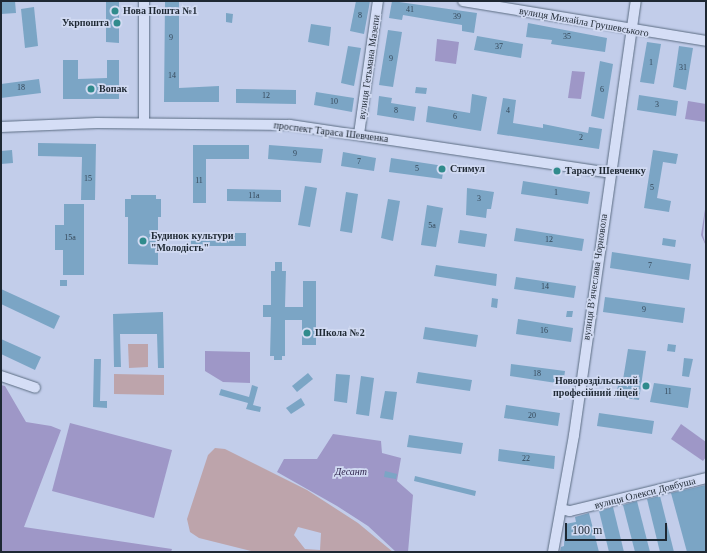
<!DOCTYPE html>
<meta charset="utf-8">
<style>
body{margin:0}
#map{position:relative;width:707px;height:553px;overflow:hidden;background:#c2cdea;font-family:"Times New Roman",serif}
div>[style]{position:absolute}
.green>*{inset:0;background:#9e97c7}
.water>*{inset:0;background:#bda4ab}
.building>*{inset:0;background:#7ba5c5}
.roads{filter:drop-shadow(0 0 1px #5b6c82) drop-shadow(0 0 1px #5b6c82)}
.minor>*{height:10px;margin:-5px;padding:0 5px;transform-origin:5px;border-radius:5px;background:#d5def6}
.dots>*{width:11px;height:11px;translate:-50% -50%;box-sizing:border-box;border:2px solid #d1daf2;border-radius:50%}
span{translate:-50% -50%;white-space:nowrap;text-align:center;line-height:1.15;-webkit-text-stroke:3.5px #d1daf2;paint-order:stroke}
.number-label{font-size:8px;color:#354758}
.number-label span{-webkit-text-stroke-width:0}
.poi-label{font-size:10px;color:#1e2833;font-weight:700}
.left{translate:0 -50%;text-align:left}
.right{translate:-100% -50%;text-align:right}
.street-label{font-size:10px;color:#1e2833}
.park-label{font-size:10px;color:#31264e;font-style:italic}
.frame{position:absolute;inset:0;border:2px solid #1e2833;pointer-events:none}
.scale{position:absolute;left:565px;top:523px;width:102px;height:18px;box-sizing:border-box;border:2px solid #1e2833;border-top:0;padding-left:5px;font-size:12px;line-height:14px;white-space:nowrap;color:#1e2833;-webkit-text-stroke:3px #d1daf2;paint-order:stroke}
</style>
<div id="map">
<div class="green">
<i style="clip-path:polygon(437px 39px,459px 42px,456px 64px,435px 61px)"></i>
<i style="clip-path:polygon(572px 71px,585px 72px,581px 99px,568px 98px)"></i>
<i style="clip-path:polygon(688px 101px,706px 104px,706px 122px,685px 119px)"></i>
<i style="clip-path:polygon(706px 203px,703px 235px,706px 246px,701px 235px)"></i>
<i style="clip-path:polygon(205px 351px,250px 352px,250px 383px,223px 382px,205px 371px)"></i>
<i style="clip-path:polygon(1px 385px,5px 386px,26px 422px,51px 426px,61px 430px,24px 527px,172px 549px,171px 552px,1px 552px)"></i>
<i style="clip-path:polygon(70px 423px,172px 450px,154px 518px,52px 491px)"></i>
<i style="clip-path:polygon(681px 424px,706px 442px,706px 457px,703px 461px,671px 439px)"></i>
<i style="clip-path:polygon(333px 434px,381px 441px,382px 453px,401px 458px,397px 481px,413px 495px,408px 552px,396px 552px,368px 526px,337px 506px,277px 472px,284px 459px,317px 459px)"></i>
</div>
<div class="water">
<i style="clip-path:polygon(128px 344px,148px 344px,148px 367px,129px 368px)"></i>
<i style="clip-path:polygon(114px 374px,164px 375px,164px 395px,114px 394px)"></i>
<i style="clip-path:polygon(evenodd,215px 448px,225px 449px,307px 490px,358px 523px,393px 552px,255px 552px,199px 538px,190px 532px,187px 519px,208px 455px,215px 448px,298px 527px,321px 533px,320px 550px,305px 549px,294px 535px,298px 527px)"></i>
</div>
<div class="building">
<i style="clip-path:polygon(1px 1px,15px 1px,16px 13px,1px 14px)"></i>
<i style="clip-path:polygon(106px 1px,119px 1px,119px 43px,106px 42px)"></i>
<i style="clip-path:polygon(165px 1px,179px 1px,179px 88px,219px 86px,219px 102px,164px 102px)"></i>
<i style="clip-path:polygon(356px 1px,370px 1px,364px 34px,350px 31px)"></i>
<i style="clip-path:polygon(392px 1px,477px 13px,474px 33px,462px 31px,462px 25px,438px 21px,403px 15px,402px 20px,389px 18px)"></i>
<i style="clip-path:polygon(34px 7px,38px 46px,25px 48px,21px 9px)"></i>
<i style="clip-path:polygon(226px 13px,233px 14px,232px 23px,226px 22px)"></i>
<i style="clip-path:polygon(528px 23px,607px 38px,605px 52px,551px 44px,552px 40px,526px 37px)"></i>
<i style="clip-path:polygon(311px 24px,331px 27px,329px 46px,308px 42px)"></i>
<i style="clip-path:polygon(388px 30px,402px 32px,393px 87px,379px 85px)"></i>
<i style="clip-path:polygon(477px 36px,523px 44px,521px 58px,474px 50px)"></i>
<i style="clip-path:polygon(647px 42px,661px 44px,654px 84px,640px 82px)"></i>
<i style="clip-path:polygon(348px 46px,361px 48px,354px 86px,341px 83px)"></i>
<i style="clip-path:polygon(679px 46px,693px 48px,686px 90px,673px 87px)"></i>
<i style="clip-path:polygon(63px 60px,78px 60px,78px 79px,107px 78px,107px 60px,119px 60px,119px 99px,63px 99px)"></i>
<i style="clip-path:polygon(600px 61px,613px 64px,604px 119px,591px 116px)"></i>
<i style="clip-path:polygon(39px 79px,41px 93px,1px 98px,1px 84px)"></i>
<i style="clip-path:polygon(416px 87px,427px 88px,426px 94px,415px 93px)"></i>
<i style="clip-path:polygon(236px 89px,296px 90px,296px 104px,236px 103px)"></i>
<i style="clip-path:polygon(316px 92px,354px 98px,352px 112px,314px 105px)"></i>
<i style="clip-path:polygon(472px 94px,487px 97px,481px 131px,426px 122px,428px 106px,470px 113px)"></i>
<i style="clip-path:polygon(639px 95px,678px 101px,676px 116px,637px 110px)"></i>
<i style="clip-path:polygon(379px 96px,392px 98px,391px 103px,416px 107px,414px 121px,377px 115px)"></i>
<i style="clip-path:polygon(503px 98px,516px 100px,513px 123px,543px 128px,543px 124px,588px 133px,589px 127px,602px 129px,599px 149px,497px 134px)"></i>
<i style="clip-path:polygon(38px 143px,96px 144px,95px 200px,81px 200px,82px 157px,38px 156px)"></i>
<i style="clip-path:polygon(193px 145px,249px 145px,249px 159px,206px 159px,206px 203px,193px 203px)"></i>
<i style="clip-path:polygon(269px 145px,323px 149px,321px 163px,268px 159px)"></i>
<i style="clip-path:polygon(12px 150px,13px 163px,1px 164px,1px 151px)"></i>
<i style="clip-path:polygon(653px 150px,678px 154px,676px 164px,663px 162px,657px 198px,671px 201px,669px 212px,644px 208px)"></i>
<i style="clip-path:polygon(343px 152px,376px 158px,374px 171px,341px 166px)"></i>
<i style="clip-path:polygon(391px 158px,444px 166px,442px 179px,389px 172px)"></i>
<i style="clip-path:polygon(523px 181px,590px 192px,588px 204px,521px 194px)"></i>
<i style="clip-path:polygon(305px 186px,317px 188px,310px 227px,298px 225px)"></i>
<i style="clip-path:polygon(467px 188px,494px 192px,491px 209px,487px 209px,486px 218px,466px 215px)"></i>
<i style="clip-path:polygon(227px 189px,281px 190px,281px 202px,227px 201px)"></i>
<i style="clip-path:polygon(346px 192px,358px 194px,352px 233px,340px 231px)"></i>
<i style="clip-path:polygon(131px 195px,156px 195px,156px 199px,161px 199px,161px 217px,158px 217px,158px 265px,128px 264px,128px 217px,125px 217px,125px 199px,131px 199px)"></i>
<i style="clip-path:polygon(388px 199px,400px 201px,393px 241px,381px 238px)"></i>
<i style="clip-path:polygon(64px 204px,84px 204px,84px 275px,63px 275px,63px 250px,55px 250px,55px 225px,64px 225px)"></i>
<i style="clip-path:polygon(427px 205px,443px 208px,436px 247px,421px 245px)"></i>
<i style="clip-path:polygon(516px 228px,584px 239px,582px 251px,514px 241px)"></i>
<i style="clip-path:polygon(460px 230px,487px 234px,485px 247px,458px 243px)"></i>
<i style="clip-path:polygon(191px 233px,246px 233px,246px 246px,191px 246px)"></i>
<i style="clip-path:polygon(663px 238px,676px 240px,675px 247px,662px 245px)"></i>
<i style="clip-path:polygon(612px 252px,691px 264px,689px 280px,610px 268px)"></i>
<i style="clip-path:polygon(275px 262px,282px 262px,282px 271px,286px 271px,285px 307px,303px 307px,303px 281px,316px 281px,316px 345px,302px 345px,302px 320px,285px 320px,285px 356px,282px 356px,282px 360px,274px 360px,274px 356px,270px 356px,271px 317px,263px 317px,263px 305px,271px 305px,271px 271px,275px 271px)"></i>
<i style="clip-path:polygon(436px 265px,497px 274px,496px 286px,434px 276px)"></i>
<i style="clip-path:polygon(516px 277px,576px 286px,574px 298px,514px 289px)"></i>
<i style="clip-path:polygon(60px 280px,67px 280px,67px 286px,60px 286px)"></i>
<i style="clip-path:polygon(1px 289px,60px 316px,54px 329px,1px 304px)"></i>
<i style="clip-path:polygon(605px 297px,685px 308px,683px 323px,603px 312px)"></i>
<i style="clip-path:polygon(492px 298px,498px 299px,497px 308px,491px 307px)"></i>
<i style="clip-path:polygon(567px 311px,573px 311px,572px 317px,566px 317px)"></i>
<i style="clip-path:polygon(163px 312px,164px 368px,158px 368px,157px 334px,120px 334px,121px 367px,114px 367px,113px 314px)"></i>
<i style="clip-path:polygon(518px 319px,573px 328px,571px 342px,516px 334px)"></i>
<i style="clip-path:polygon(425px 327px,478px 335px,476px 347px,423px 339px)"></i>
<i style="clip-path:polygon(1px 339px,41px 357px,35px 370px,1px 354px)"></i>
<i style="clip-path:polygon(668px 344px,676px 345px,675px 352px,667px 351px)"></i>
<i style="clip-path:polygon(628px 349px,646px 351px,639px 400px,616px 397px,618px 385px,622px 386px)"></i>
<i style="clip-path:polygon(684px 358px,693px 359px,689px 377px,682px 376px)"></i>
<i style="clip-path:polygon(94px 359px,101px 359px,100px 401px,107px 401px,107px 408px,93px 407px)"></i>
<i style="clip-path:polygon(511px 364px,565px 371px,563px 384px,510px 376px)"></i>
<i style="clip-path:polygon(418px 372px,472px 380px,470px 391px,416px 383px)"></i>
<i style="clip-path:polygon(308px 373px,313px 379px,297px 392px,292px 386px)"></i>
<i style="clip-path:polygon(336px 374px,350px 375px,347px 403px,334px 401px)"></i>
<i style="clip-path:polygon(361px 376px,374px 378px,369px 416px,356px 414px)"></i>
<i style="clip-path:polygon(654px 383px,691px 388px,688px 408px,650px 402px)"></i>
<i style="clip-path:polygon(252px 385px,258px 387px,253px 405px,261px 407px,260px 412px,246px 409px,248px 403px,219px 395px,221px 389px,249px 397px)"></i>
<i style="clip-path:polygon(385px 391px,397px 392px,393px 420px,380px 418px)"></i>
<i style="clip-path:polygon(301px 398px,305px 405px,291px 414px,286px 408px)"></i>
<i style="clip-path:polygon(506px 405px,560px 413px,558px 426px,504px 418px)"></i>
<i style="clip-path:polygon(599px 413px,654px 421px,652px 434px,597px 426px)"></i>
<i style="clip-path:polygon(409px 435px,463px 443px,461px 454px,407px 447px)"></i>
<i style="clip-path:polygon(499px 449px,555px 456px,554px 469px,498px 461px)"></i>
<i style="clip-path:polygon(385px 471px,397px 474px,396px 479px,384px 477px)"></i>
<i style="clip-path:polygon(415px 476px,476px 491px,475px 496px,414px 481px)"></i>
<i style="clip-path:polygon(706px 485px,706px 552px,687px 552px,671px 493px)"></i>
<i style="clip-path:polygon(660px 496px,674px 552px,660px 552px,647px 499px)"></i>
<i style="clip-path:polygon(637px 501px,650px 552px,635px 552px,623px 505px)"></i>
<i style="clip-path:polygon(613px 507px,624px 552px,609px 552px,599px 511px)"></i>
<i style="clip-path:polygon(589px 513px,599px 552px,560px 552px,561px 547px,564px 546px,565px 524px,576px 522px,575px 517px)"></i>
</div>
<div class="roads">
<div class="minor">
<i style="left:463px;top:1px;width:246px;rotate:9.3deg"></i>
<i style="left:144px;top:123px;width:122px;rotate:-90deg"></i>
<i style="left:1px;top:127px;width:96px;rotate:-2.4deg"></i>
<i style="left:97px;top:123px;width:193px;rotate:0.6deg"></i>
<i style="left:290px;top:125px;width:324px;rotate:8.5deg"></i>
<i style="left:359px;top:134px;width:134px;rotate:-81.9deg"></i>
<i style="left:1px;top:376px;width:36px;rotate:19deg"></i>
<i style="left:561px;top:509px;width:9px;rotate:13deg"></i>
<i style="left:570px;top:511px;width:140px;rotate:-13.6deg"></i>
<i style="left:553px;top:552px;width:119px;rotate:-79.8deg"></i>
<i style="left:574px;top:435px;width:438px;rotate:-81.9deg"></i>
</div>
</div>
<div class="dots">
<i style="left:115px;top:11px;background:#308b8c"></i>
<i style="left:117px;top:23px;background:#308b8c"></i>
<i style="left:91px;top:89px;background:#308b8c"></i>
<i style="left:442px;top:169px;background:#308b8c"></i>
<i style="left:557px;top:171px;background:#308b8c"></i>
<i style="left:143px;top:241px;background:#308b8c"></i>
<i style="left:307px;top:333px;background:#308b8c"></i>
<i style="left:646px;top:386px;background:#308b8c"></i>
</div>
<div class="number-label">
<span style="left:410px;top:10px">41</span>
<span style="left:360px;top:16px">8</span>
<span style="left:457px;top:17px">39</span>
<span style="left:567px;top:37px">35</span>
<span style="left:171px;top:38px">9</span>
<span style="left:499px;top:47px">37</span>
<span style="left:391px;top:59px">9</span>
<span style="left:651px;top:63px">1</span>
<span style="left:683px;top:68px">31</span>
<span style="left:172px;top:76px">14</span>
<span style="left:21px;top:88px">18</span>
<span style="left:602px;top:90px">6</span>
<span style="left:266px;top:96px">12</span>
<span style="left:334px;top:102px">10</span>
<span style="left:657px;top:105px">3</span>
<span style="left:396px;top:111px">8</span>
<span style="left:508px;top:111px">4</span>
<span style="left:455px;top:117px">6</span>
<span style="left:581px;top:138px">2</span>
<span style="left:295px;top:154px">9</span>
<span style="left:359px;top:162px">7</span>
<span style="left:417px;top:169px">5</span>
<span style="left:88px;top:179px">15</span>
<span style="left:199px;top:181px">11</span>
<span style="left:652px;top:188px">5</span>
<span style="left:556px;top:193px">1</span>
<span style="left:254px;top:196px">11а</span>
<span style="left:479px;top:199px">3</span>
<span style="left:432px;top:226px">5а</span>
<span style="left:70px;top:238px">15а</span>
<span style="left:549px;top:240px">12</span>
<span style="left:650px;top:266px">7</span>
<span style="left:545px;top:287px">14</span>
<span style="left:644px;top:310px">9</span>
<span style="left:544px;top:331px">16</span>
<span style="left:537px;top:374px">18</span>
<span style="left:668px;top:392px">11</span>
<span style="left:532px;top:416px">20</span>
<span style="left:526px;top:459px">22</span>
</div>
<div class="poi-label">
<span class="left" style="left:123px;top:11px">Нова Пошта №1</span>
<span class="right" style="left:109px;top:23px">Укрпошта</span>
<span class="left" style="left:99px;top:89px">Вопак</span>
<span class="left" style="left:450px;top:169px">Стимул</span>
<span class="left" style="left:565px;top:171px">Тарасу Шевченку</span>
<span class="left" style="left:151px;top:241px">Будинок культури<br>"Молодість"</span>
<span class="left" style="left:315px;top:333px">Школа №2</span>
<span class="right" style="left:638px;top:386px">Новороздільський<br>професійний ліцей</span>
</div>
<div class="street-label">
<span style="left:584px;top:22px;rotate:10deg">вулиця Михайла Грушевського</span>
<span style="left:369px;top:67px;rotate:-82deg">вулиця Гетьмана Мазепи</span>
<span style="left:331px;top:132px;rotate:7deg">проспект Тараса Шевченка</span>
<span style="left:595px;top:277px;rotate:-82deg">вулиця Вʼячеслава Чорновола</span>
<span style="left:645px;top:493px;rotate:-14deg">вулиця Олекси Довбуша</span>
</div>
<div class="park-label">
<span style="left:351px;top:472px">Десант</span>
</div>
<div class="frame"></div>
<div class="scale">100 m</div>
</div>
